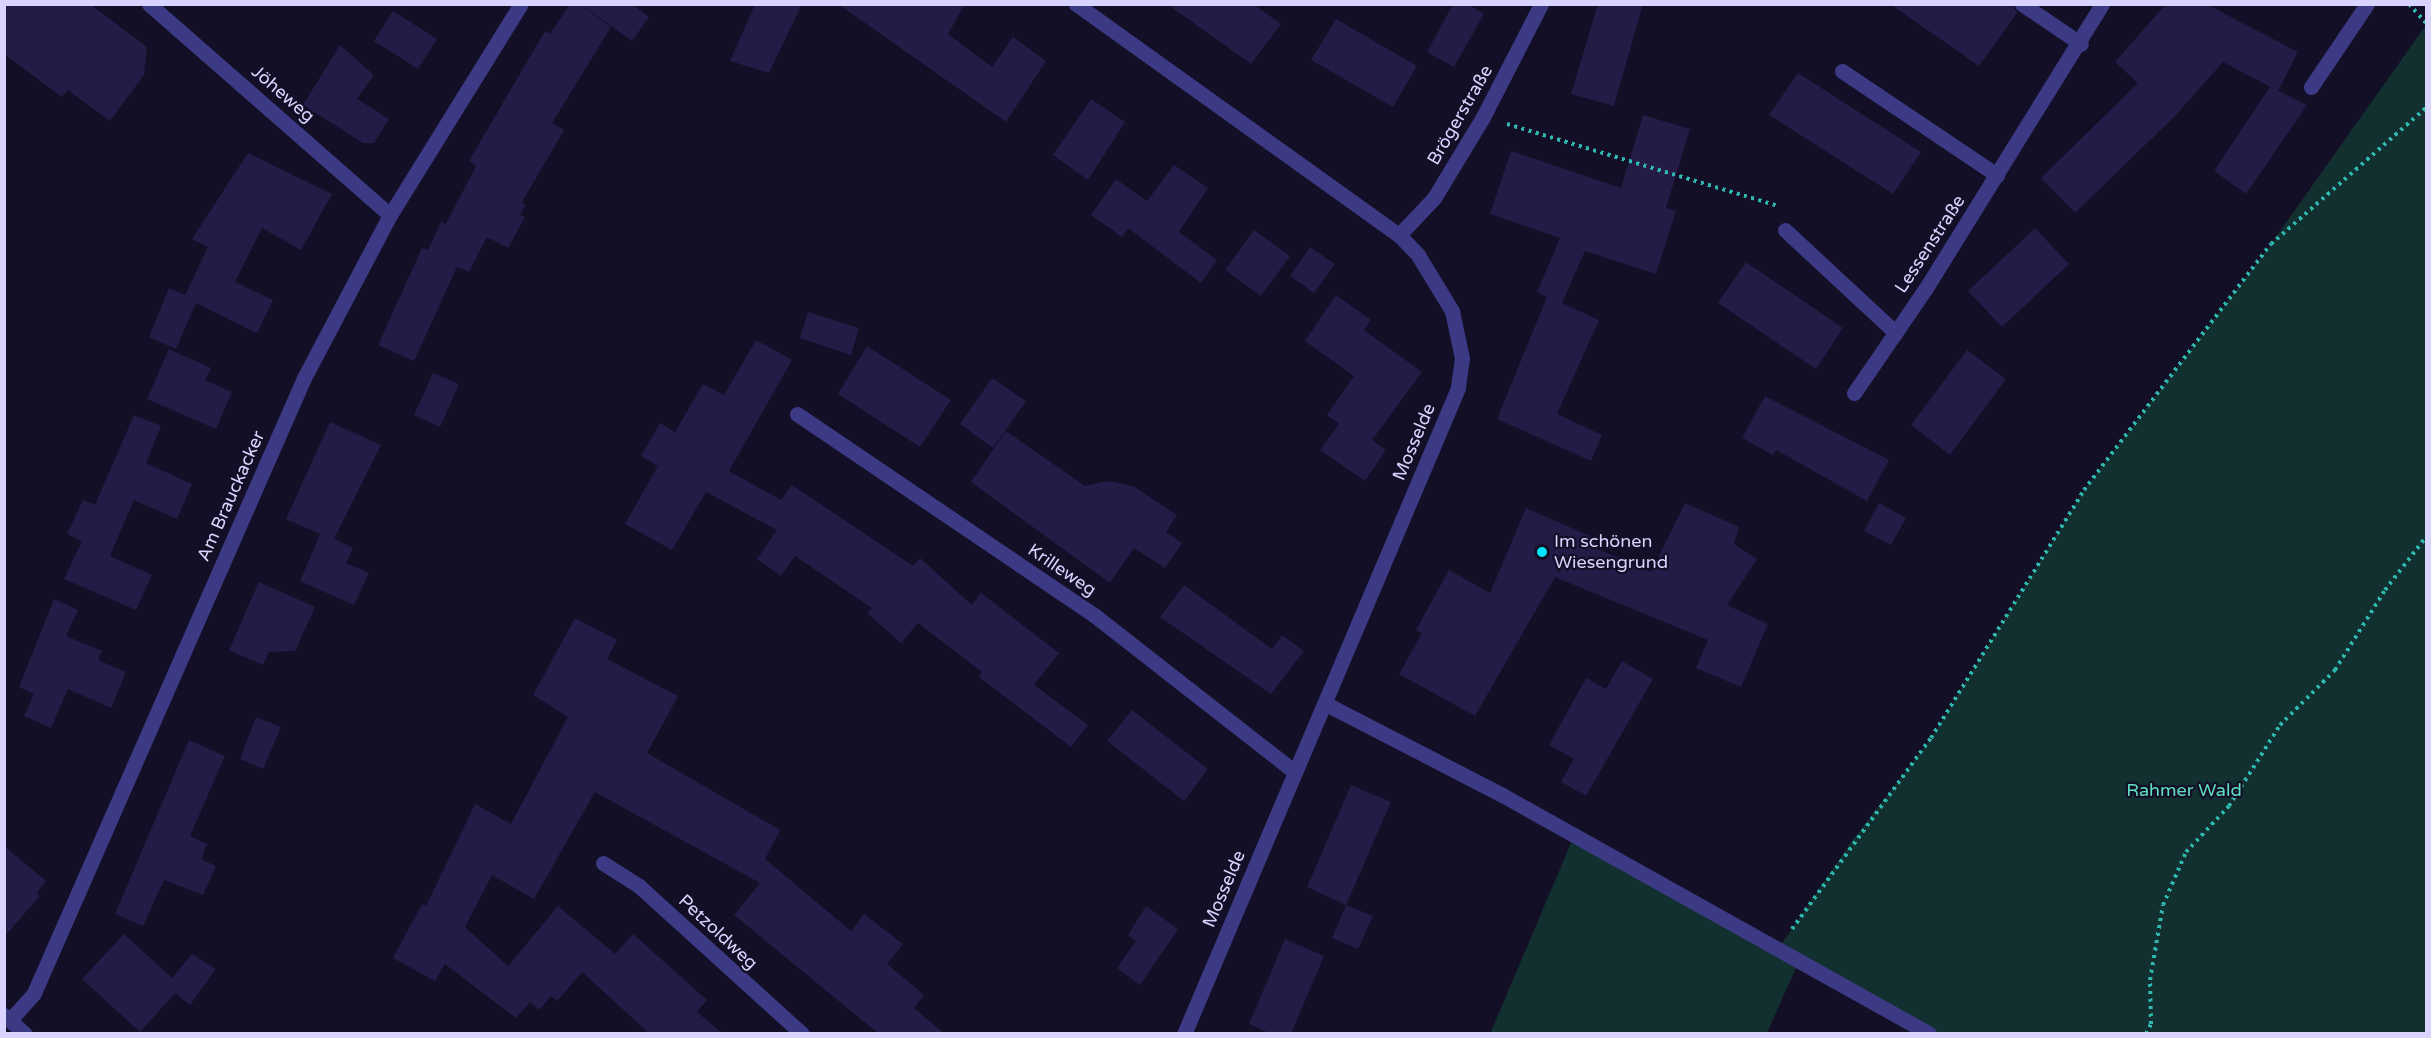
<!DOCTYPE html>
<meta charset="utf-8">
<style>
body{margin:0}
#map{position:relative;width:2431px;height:1038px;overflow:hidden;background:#130f26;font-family:"Varela Round",sans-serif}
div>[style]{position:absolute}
.green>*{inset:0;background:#12302f}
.building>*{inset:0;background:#241b47}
.path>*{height:4px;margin-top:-2px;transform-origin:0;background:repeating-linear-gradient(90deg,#2fb8b0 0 3px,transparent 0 7.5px)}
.service>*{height:15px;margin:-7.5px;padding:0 7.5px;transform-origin:7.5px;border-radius:7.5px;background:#3d3a85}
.minor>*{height:15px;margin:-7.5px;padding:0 7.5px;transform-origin:7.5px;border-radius:7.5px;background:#3d3a85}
.tertiary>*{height:15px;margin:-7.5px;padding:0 7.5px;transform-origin:7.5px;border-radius:7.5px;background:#3d3a85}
.dots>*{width:16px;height:16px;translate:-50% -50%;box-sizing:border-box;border:3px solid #130f26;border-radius:50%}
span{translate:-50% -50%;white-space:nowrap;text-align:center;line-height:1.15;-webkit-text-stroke:4.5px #130f26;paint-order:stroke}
.street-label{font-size:18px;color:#d9d4ff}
.poi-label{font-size:18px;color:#d9d4ff}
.left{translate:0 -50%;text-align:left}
.park-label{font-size:18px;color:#5fe0c0}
.frame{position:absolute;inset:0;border:6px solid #d9d4ff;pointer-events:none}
</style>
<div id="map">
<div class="green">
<i style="clip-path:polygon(2426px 25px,2426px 1033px,1929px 1033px,1799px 961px,1767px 1033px,1490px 1034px,1574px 836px,1778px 949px,1851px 842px,1931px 738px,2084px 490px,2271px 244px)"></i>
</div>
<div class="building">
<i style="clip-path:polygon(4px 4px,90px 4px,147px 47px,144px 75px,110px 121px,68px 90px,62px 97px,4px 54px)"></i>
<i style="clip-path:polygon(570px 4px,579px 4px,611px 27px,552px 123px,564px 130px,522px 202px,526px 205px,520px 215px,525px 217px,508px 248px,487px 237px,469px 272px,457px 267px,414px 361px,378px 345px,422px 248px,428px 250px,441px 222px,446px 224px,476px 166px,469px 161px,545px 31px,550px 34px)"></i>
<i style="clip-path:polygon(580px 4px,632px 4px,649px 17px,632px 41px)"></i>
<i style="clip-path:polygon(755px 4px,802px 4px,769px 73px,730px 61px)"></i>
<i style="clip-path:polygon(838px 4px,965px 4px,948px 34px,992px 67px,1013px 37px,1046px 61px,1006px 122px)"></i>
<i style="clip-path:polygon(1167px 4px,1253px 4px,1281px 24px,1251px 64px)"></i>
<i style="clip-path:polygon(1453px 4px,1468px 4px,1484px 14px,1454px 67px,1427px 52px)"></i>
<i style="clip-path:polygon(1598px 4px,1643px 4px,1614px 106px,1571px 94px)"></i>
<i style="clip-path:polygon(1890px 4px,2012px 4px,2017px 13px,1979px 66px)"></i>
<i style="clip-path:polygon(2166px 4px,2206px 4px,2298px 52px,2278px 91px,2223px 62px,2175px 116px,2075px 213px,2041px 178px,2138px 83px,2115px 62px)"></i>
<i style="clip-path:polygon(393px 11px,437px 39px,418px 69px,374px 41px)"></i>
<i style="clip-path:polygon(1336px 19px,1417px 66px,1393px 107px,1311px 60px)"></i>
<i style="clip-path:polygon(340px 45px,374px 75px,357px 99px,389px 119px,374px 143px,363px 143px,303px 105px)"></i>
<i style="clip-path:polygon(1798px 73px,1921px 152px,1893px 194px,1769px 115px)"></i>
<i style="clip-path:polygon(2270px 87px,2307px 105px,2246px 194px,2214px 171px)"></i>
<i style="clip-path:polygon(1091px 99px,1125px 122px,1088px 180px,1053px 155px)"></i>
<i style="clip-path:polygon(1643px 115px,1690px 129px,1666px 208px,1676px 211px,1656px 274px,1585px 251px,1562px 303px,1599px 320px,1557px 414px,1602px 435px,1591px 461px,1497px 419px,1547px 297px,1537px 292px,1560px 238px,1490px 214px,1511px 151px,1621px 188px)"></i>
<i style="clip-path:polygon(248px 153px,332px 194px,301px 250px,262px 228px,235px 282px,273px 300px,257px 333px,196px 303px,176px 349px,149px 337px,169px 288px,185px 295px,208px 247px,192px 239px)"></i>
<i style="clip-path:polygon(1174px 165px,1208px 188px,1179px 232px,1217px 260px,1201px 283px,1128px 228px,1122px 237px,1091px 215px,1116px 179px,1147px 201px)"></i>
<i style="clip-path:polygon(2035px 228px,2069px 264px,2002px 327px,1968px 291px)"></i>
<i style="clip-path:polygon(1254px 230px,1290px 256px,1261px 296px,1225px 270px)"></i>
<i style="clip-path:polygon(1310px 247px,1335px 264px,1314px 293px,1290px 276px)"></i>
<i style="clip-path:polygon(1746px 262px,1843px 328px,1816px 369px,1718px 303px)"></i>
<i style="clip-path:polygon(1336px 295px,1371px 320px,1364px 330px,1422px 372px,1372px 440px,1386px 450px,1365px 481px,1320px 450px,1339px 424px,1327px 415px,1354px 376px,1305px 341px)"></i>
<i style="clip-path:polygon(808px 312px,859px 328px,851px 355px,800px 338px)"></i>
<i style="clip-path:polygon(756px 340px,792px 360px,729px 471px,781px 500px,792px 485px,913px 566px,920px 558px,972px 605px,981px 593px,1059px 653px,1034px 685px,1088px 725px,1071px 747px,979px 677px,982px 672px,918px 623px,901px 643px,867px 613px,872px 608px,795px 556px,781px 576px,757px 559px,777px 530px,706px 492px,672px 550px,625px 524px,658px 466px,641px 456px,660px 423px,675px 432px,703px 384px,724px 395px)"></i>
<i style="clip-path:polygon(867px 346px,951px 400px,920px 447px,838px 394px)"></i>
<i style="clip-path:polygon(169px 349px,211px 368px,205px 380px,232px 392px,216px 429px,147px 399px)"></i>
<i style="clip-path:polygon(1967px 350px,2006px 379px,1950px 455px,1911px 425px)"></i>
<i style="clip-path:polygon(433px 373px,459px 384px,440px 427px,414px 415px)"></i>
<i style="clip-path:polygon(992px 378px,1026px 401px,993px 448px,960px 424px)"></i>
<i style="clip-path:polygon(1765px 396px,1889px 460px,1867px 501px,1776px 450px,1773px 455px,1742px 438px)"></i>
<i style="clip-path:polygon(134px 415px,161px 426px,146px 463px,192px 484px,177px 519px,134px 500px,110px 556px,152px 575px,136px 610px,64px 579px,82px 541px,67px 534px,83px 500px,95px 505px)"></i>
<i style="clip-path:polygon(330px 422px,381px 445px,334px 539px,353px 548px,346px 563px,369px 573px,354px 605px,300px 581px,320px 534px,286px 519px)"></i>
<i style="clip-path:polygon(1006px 431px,1085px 486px,1108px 481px,1133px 486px,1177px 515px,1166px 532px,1182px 543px,1165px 568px,1134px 548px,1110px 583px,971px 482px)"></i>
<i style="clip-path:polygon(1685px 503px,1739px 527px,1734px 544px,1757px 559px,1727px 605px,1768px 624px,1741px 687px,1696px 668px,1708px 640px,1555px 577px,1475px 716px,1399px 674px,1422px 633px,1416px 630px,1449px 570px,1490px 593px,1526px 508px,1597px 539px,1593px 547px,1651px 572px)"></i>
<i style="clip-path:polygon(1879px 503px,1906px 518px,1891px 545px,1864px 531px)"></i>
<i style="clip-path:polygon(259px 582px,315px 607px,295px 651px,269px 652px,263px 665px,229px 650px)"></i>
<i style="clip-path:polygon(1184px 585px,1272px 649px,1282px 635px,1304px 651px,1271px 694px,1160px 617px)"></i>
<i style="clip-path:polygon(54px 599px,78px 610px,66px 636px,102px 651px,98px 660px,126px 672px,111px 708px,68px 689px,51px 728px,24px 716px,34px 694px,19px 687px)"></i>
<i style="clip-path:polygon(575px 618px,617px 640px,607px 659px,678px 696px,647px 753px,780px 830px,765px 859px,851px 931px,864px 914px,903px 944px,887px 964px,924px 995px,914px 1008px,945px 1034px,879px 1034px,734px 915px,760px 883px,595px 792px,534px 899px,492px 875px,465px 927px,508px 966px,558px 906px,615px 954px,633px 934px,707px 1000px,697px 1012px,723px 1034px,650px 1034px,582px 972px,557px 1001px,551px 996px,539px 1010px,530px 1002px,516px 1018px,445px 964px,435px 981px,393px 958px,422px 904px,426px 906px,475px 804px,511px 824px,568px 717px,533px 695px)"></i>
<i style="clip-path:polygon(1622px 661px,1653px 679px,1586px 796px,1561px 782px,1574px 759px,1549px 745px,1586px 678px,1606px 689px)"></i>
<i style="clip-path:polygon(1132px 710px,1208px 769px,1184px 801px,1107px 741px)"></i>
<i style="clip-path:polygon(256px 717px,281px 727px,263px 769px,240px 759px)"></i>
<i style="clip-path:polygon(189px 740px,225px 756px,190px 836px,207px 844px,201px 859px,216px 866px,203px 895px,164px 880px,143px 926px,115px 914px)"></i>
<i style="clip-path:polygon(1351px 785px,1391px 802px,1346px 905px,1307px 887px)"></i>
<i style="clip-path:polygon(4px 846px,46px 881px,37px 893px,40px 896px,4px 937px)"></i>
<i style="clip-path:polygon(1346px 905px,1373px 916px,1358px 949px,1332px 938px)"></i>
<i style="clip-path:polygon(1146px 906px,1178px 929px,1140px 985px,1117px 968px,1136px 941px,1128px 935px)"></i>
<i style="clip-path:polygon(124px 934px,172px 978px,192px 954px,216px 969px,190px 1005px,175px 993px,140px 1032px,82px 979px)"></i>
<i style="clip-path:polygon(1285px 939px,1324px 956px,1291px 1034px,1271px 1034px,1249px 1024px)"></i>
</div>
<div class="path">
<i style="left:2409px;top:4px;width:25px;rotate:48deg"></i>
<i style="left:1507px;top:124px;width:283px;rotate:16.8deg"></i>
<i style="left:1792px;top:929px;width:236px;rotate:-54deg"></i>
<i style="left:1931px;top:738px;width:291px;rotate:-58.3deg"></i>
<i style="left:2084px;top:490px;width:309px;rotate:-52.8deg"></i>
<i style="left:2271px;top:244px;width:206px;rotate:-41.3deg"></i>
<i style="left:2146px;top:1034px;width:11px;rotate:-63deg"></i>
<i style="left:2151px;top:1024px;width:44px;rotate:-91.3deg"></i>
<i style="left:2150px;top:980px;width:76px;rotate:-80.2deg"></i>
<i style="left:2163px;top:905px;width:58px;rotate:-66.5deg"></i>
<i style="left:2186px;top:852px;width:63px;rotate:-46.9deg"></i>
<i style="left:2229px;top:806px;width:96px;rotate:-57.8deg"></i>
<i style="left:2280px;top:725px;width:78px;rotate:-45deg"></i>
<i style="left:2335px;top:670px;width:94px;rotate:-58deg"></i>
<i style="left:2385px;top:590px;width:67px;rotate:-52.3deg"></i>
</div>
<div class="service">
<i style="left:2022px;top:4px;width:71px;rotate:34.1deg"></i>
<i style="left:1842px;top:71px;width:187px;rotate:33.9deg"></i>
<i style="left:2311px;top:87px;width:100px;rotate:-56deg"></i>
<i style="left:1326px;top:704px;width:200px;rotate:27.3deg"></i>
<i style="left:1504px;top:796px;width:487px;rotate:29.2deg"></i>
</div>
<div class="minor">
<i style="left:149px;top:4px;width:320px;rotate:41.2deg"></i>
<i style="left:1076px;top:4px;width:397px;rotate:35.6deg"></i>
<i style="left:1399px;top:235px;width:28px;rotate:46deg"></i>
<i style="left:1418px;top:255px;width:66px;rotate:58.7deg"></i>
<i style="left:1452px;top:311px;width:48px;rotate:78deg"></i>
<i style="left:1462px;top:358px;width:30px;rotate:98deg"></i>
<i style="left:1458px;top:388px;width:702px;rotate:112.98deg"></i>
<i style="left:1785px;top:230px;width:151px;rotate:42.9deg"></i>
<i style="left:1399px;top:235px;width:51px;rotate:-46.6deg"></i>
<i style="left:1434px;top:198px;width:95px;rotate:-58.8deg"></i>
<i style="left:1483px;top:117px;width:127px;rotate:-62.8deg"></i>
<i style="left:1854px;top:393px;width:127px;rotate:-55.6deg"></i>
<i style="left:1926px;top:288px;width:334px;rotate:-58.2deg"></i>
<i style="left:797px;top:414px;width:359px;rotate:34.1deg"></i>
<i style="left:1094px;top:615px;width:255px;rotate:38deg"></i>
<i style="left:603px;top:863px;width:43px;rotate:32.6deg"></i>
<i style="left:639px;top:886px;width:220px;rotate:42.2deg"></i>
<i style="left:10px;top:1020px;width:36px;rotate:-48deg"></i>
<i style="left:34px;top:993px;width:672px;rotate:-66.3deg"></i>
<i style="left:304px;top:378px;width:184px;rotate:-62.2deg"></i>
<i style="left:390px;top:215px;width:248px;rotate:-58.2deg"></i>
</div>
<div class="tertiary">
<i style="left:4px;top:1015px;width:28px;rotate:42deg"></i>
</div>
<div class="dots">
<i style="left:1542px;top:552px;background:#00e5ff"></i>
</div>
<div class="street-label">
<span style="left:283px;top:94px;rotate:41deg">Jöheweg</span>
<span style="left:1460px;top:115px;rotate:-60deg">Brögerstraße</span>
<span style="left:1930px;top:244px;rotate:-57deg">Lessenstraße</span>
<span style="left:1414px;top:442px;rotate:-67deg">Mosselde</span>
<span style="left:231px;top:496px;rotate:-66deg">Am Brauckacker</span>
<span style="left:1062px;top:570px;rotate:34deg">Krilleweg</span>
<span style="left:1224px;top:889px;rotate:-67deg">Mosselde</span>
<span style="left:718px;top:932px;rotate:43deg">Petzoldweg</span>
</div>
<div class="poi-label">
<span class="left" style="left:1554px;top:552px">Im schönen<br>Wiesengrund</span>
</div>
<div class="park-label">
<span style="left:2184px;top:790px">Rahmer Wald</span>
</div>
<div class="frame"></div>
</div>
